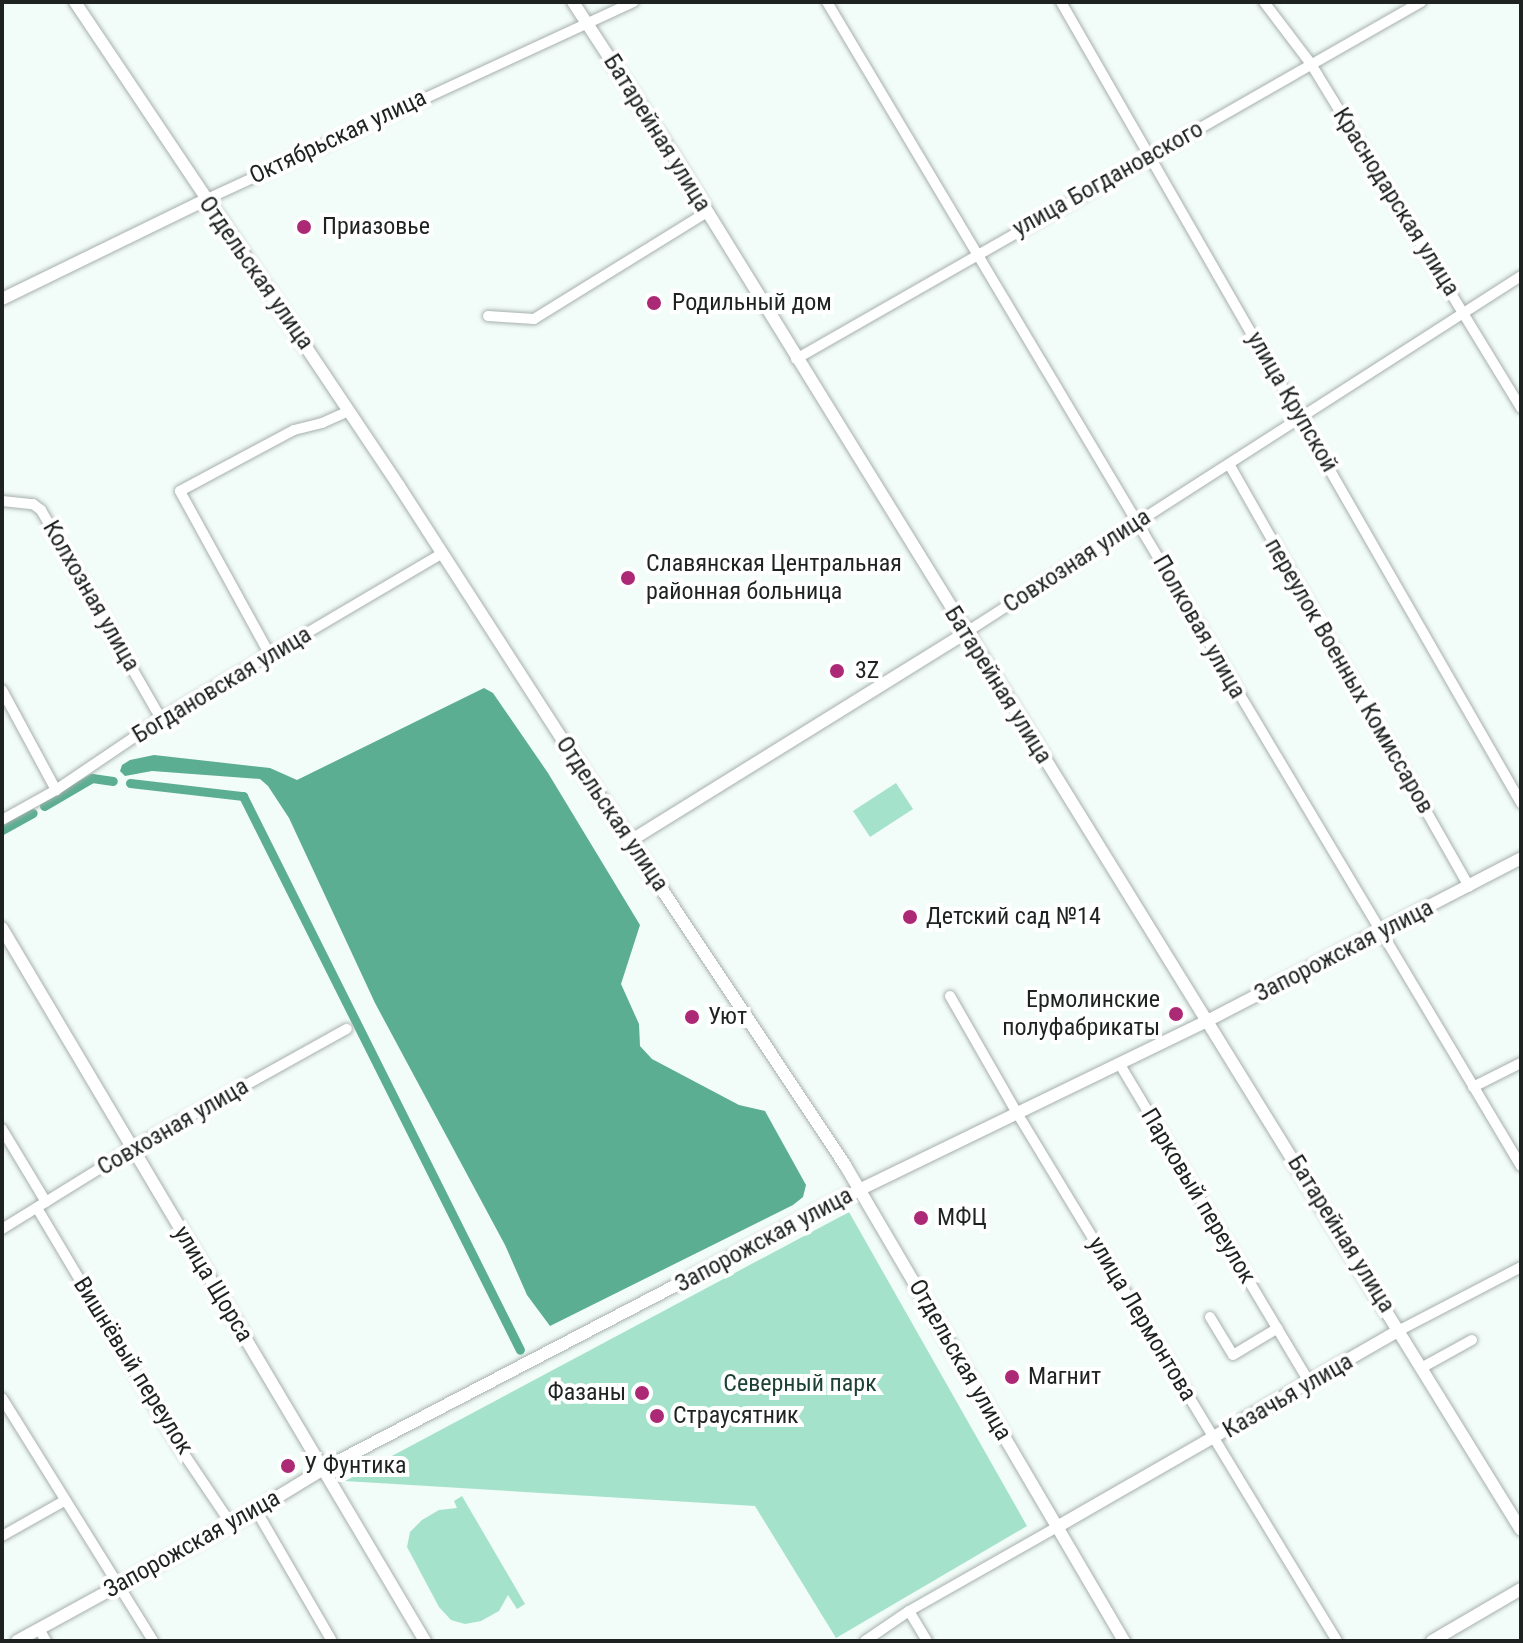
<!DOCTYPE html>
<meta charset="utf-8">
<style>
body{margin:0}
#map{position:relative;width:1523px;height:1643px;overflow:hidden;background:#f2fcf8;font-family:"Roboto Condensed",sans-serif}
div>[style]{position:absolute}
.green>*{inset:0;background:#a5e2cb}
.water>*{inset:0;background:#5cae93}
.canal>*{height:9px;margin:-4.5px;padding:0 4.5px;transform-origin:4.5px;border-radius:4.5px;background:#5cae93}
.roads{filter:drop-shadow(0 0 2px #a7b0ac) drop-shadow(0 0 2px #a7b0ac)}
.minor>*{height:10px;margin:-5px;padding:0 5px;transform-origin:5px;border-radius:5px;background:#fff}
.tertiary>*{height:12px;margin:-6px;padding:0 6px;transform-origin:6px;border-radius:6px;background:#fff}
.dots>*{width:22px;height:22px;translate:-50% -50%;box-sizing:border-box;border:4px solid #fff;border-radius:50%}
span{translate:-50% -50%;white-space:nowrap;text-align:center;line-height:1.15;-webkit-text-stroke:8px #fff;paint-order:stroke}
.street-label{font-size:24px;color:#1e2220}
.poi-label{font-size:24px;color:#1e2220}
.left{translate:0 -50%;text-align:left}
.right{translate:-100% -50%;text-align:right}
.park-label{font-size:24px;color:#1c4236}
.frame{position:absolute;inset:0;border:4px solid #1e2220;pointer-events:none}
</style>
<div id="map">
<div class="green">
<i style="clip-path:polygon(896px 783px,913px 809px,870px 837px,853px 811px)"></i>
<i style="clip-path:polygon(849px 1212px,1027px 1526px,836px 1638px,755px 1506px,345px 1481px)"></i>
<i style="clip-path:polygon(462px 1496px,525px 1604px,517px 1609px,508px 1595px,499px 1611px,481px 1621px,465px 1624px,451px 1620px,439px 1607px,407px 1547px,410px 1532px,422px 1520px,439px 1510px,457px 1508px,454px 1501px)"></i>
</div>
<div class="water">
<i style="clip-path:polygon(484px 688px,493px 693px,548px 773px,640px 925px,621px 984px,639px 1024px,640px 1046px,652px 1059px,739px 1105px,765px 1111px,806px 1185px,803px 1197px,793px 1205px,550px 1326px,527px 1295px,505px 1245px,375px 1003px,289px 818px,268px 786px,260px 779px,152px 771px,125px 776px,120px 771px,122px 765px,130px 760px,154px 755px,270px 768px,297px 780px)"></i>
</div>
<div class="canal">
<i style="left:130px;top:783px;width:114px;rotate:6.6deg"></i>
<i style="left:243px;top:796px;width:619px;rotate:63.43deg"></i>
<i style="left:44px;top:806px;width:56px;rotate:-30.3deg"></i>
<i style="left:92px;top:778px;width:21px;rotate:8deg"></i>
<i style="left:2px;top:830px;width:35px;rotate:-29deg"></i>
</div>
<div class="roads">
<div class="minor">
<i style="left:827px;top:2px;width:1355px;rotate:59.2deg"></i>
<i style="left:1061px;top:2px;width:924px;rotate:60.13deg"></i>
<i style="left:1264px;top:2px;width:78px;rotate:52.8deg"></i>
<i style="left:1311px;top:64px;width:403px;rotate:58.6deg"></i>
<i style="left:205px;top:200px;width:472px;rotate:-24.8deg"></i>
<i style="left:488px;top:316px;width:46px;rotate:3.7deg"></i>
<i style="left:534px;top:319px;width:203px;rotate:-31.7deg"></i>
<i style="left:796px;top:359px;width:720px;rotate:-29.74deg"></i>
<i style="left:1229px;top:464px;width:486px;rotate:60.4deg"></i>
<i style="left:2px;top:501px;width:31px;rotate:6deg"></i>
<i style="left:33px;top:504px;width:10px;rotate:37deg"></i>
<i style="left:41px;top:510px;width:241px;rotate:60.1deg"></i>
<i style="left:965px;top:633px;width:661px;rotate:-32.7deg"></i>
<i style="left:270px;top:655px;width:187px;rotate:-118.8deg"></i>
<i style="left:180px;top:491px;width:129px;rotate:-28.2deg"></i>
<i style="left:294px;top:430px;width:29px;rotate:-14deg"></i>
<i style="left:322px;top:423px;width:30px;rotate:-24deg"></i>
<i style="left:2px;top:690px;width:114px;rotate:61.6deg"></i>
<i style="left:2px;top:820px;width:62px;rotate:-29.1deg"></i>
<i style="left:56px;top:790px;width:127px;rotate:-34.1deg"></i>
<i style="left:161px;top:719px;width:327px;rotate:-30.5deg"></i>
<i style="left:950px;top:996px;width:135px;rotate:60.2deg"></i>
<i style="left:1017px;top:1113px;width:617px;rotate:58.78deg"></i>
<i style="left:1119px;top:1063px;width:373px;rotate:59.2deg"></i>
<i style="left:1473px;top:1087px;width:54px;rotate:-26.6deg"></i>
<i style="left:2px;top:1129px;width:85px;rotate:58.9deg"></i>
<i style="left:37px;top:1208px;width:279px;rotate:59.2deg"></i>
<i style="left:180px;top:1448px;width:92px;rotate:56.1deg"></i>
<i style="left:2px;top:1229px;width:152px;rotate:-31.8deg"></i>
<i style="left:131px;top:1149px;width:247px;rotate:-29.1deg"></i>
<i style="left:1210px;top:1317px;width:44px;rotate:58.8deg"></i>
<i style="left:1233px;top:1355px;width:52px;rotate:-31deg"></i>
<i style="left:1400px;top:1330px;width:136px;rotate:-27.5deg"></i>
<i style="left:1423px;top:1367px;width:56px;rotate:-28.9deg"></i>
<i style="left:2px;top:1398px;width:286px;rotate:58.1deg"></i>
<i style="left:256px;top:1510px;width:151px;rotate:59.9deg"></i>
<i style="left:2px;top:1536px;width:71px;rotate:-29.4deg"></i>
<i style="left:909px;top:1611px;width:35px;rotate:59deg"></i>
<i style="left:39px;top:1629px;width:14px;rotate:60deg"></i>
<i style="left:865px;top:1641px;width:53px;rotate:-34.3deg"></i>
<i style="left:909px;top:1611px;width:170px;rotate:-29.6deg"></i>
</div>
<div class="tertiary">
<i style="left:75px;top:2px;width:582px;rotate:56.2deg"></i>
<i style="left:399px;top:486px;width:308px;rotate:57.2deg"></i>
<i style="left:566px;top:745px;width:504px;rotate:56.4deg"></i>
<i style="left:845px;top:1165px;width:552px;rotate:59.62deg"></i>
<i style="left:573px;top:2px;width:178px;rotate:56.9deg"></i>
<i style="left:670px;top:151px;width:1620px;rotate:58.32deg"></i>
<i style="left:2px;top:299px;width:226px;rotate:-26deg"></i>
<i style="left:630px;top:841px;width:394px;rotate:-31.8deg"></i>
<i style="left:2px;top:928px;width:829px;rotate:59.32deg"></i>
<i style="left:1057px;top:1527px;width:396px;rotate:-29.9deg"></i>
<i style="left:17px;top:1641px;width:273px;rotate:-28.7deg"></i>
<i style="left:256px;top:1510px;width:81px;rotate:-31.3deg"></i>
<i style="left:325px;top:1468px;width:604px;rotate:-27.5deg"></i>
<i style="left:861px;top:1189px;width:387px;rotate:-25.9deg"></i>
<i style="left:1209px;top:1020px;width:352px;rotate:-27.4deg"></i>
<i style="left:1432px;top:1641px;width:103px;rotate:-30.3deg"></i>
</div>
</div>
<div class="dots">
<i style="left:304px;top:227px;background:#ab2975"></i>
<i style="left:654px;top:303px;background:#ab2975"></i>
<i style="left:628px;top:578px;background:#ab2975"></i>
<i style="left:837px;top:671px;background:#ab2975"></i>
<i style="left:910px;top:917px;background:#ab2975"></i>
<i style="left:1176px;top:1014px;background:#ab2975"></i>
<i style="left:692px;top:1017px;background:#ab2975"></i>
<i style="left:921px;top:1218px;background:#ab2975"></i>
<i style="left:1012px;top:1377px;background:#ab2975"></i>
<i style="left:642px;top:1393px;background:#ab2975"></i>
<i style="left:657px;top:1416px;background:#ab2975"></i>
<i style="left:288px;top:1466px;background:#ab2975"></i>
</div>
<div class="street-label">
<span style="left:657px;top:133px;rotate:58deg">Батарейная улица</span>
<span style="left:338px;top:137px;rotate:-25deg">Октябрьская улица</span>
<span style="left:1108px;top:179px;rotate:-29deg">улица Богдановского</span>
<span style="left:1396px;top:202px;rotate:58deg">Краснодарская улица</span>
<span style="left:256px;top:273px;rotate:55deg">Отдельская улица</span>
<span style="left:1292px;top:402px;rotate:60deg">улица Крупской</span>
<span style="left:1077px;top:561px;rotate:-33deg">Совхозная улица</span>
<span style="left:91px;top:596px;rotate:60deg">Колхозная улица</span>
<span style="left:1199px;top:627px;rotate:60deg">Полковая улица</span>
<span style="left:1349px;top:676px;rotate:60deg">переулок Военных Комиссаров</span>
<span style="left:222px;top:685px;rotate:-31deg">Богдановская улица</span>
<span style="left:998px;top:685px;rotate:58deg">Батарейная улица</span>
<span style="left:612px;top:814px;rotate:56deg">Отдельская улица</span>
<span style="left:1344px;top:951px;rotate:-27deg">Запорожская улица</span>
<span style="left:173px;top:1127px;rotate:-30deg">Совхозная улица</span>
<span style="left:1198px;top:1196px;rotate:59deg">Парковый переулок</span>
<span style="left:1341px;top:1234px;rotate:58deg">Батарейная улица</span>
<span style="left:764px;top:1240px;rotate:-28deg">Запорожская улица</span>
<span style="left:213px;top:1284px;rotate:59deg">улица Щорса</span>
<span style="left:1142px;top:1319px;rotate:59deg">улица Лермонтова</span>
<span style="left:960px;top:1360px;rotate:60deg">Отдельская улица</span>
<span style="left:133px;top:1366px;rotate:58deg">Вишнёвый переулок</span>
<span style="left:1288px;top:1396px;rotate:-30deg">Казачья улица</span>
<span style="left:192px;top:1544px;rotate:-29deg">Запорожская улица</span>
</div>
<div class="poi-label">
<span class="left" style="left:322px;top:227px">Приазовье</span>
<span class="left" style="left:672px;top:303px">Родильный дом</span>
<span class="left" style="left:646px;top:578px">Славянская Центральная<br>районная больница</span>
<span class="left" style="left:855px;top:671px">3Z</span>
<span class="left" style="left:926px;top:917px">Детский сад №14</span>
<span class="right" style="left:1160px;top:1014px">Ермолинские<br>полуфабрикаты</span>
<span class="left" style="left:708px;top:1017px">Уют</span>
<span class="left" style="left:937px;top:1218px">МФЦ</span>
<span class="left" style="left:1028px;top:1377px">Магнит</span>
<span class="right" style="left:626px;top:1393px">Фазаны</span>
<span class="left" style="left:673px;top:1416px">Страусятник</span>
<span class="left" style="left:304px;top:1466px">У Фунтика</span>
</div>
<div class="park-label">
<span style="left:800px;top:1384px">Северный парк</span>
</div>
<div class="frame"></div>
</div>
